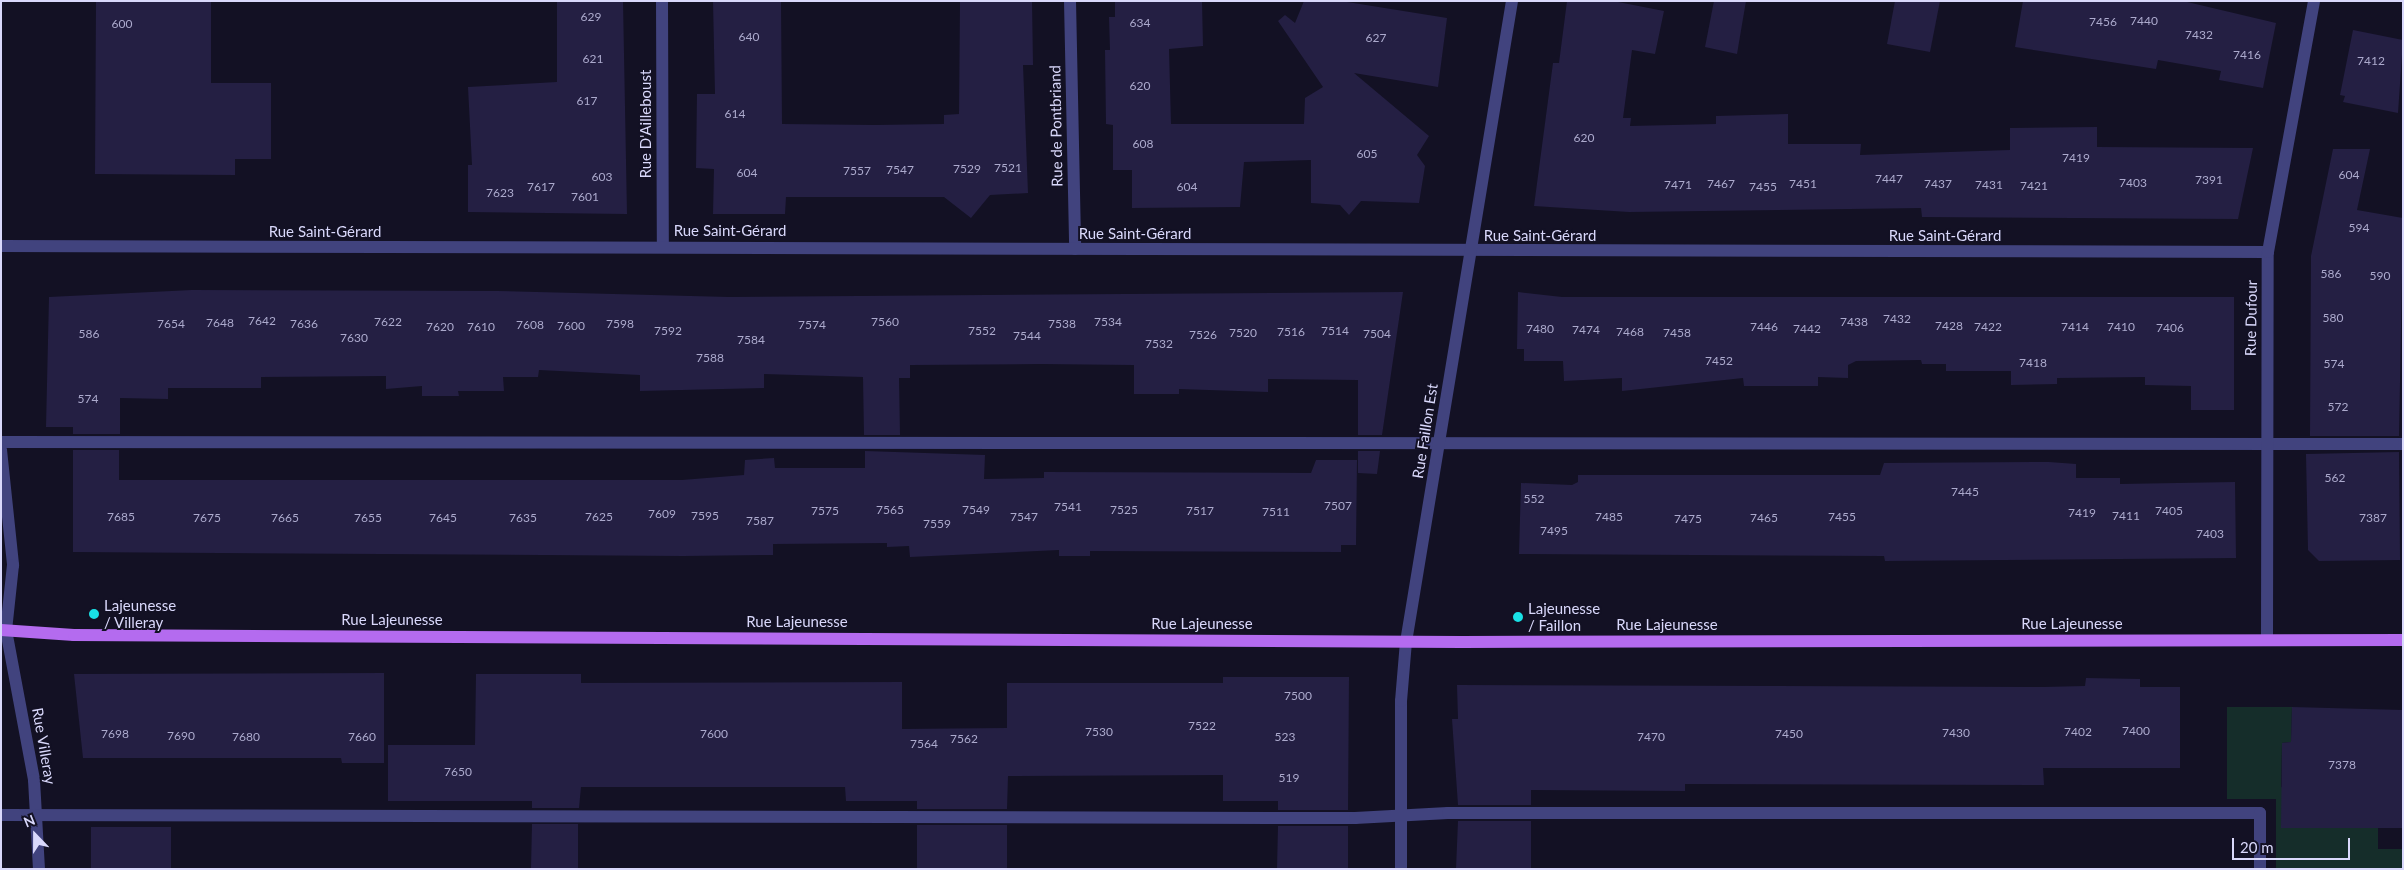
<!DOCTYPE html>
<meta charset="utf-8">
<style>
body{margin:0}
#map{position:relative;width:2404px;height:870px;overflow:hidden;background:#131124;font-family:Lato,sans-serif}
div>[style]{position:absolute}
.green>*{inset:0;background:#152d2a}
.building>*{inset:0;background:#241f43}
.minor>*{height:12px;margin:-6px;padding:0 6px;transform-origin:6px;border-radius:6px;background:#41437e}
.major>*{height:12px;margin:-6px;padding:0 6px;transform-origin:6px;border-radius:6px;background:#b46bef}
.dots>*{width:14px;height:14px;translate:-50% -50%;box-sizing:border-box;border:2px solid #131124;border-radius:50%}
span{translate:-50% -50%;white-space:nowrap;text-align:center;line-height:1.15;-webkit-text-stroke:4px #131124;paint-order:stroke}
.number-label{font-size:12px;color:#acaacd}
.number-label span{-webkit-text-stroke-width:0}
.street-label{font-size:15px;color:#d9d8fb}
.poi-label{font-size:15px;color:#d9d8fb}
.left{translate:0 -50%;text-align:left}
.frame{position:absolute;inset:0;border:2px solid #d9d8fb;pointer-events:none}
.north{position:absolute;left:10px;top:810px;width:50px;height:50px;-webkit-text-stroke:4px #131124;paint-order:stroke;rotate:338deg;font-size:14px;font-weight:700;line-height:20px;text-align:center;color:#d9d8fb}
.north::after{content:'';display:block;margin:auto;width:18px;height:22px;background:#d9d8fb;clip-path:polygon(50% 0,100% 100%,50% 72%,0 100%)}
.scale{position:absolute;left:2232px;top:838px;width:118px;height:22px;box-sizing:border-box;border:2px solid #d9d8fb;border-top:0;padding-left:6px;font-size:15px;line-height:18px;white-space:nowrap;color:#d9d8fb;-webkit-text-stroke:4px #131124;paint-order:stroke}
</style>
<div id="map">
<div class="green">
<i style="clip-path:polygon(2227px 707px,2292px 707px,2291px 742px,2282px 743px,2281px 787px,2378px 828px,2378px 849px,2403px 849px,2403px 869px,2276px 869px,2276px 799px,2227px 799px)"></i>
</div>
<div class="building">
<i style="clip-path:polygon(96px 1px,211px 1px,211px 83px,271px 83px,271px 159px,235px 159px,235px 175px,95px 174px)"></i>
<i style="clip-path:polygon(557px 1px,623px 1px,627px 214px,468px 212px,468px 165px,472px 165px,468px 87px,557px 82px)"></i>
<i style="clip-path:polygon(713px 1px,781px 1px,782px 124px,875px 125px,944px 124px,944px 115px,959px 114px,960px 1px,1032px 1px,1033px 65px,1023px 65px,1028px 193px,990px 195px,971px 218px,944px 197px,786px 197px,785px 214px,713px 214px,714px 169px,696px 168px,697px 94px,715px 94px)"></i>
<i style="clip-path:polygon(1115px 1px,1202px 1px,1203px 46px,1169px 49px,1171px 124px,1304px 124px,1305px 98px,1323px 87px,1278px 21px,1285px 15px,1295px 23px,1304px 1px,1341px 1px,1447px 18px,1438px 87px,1354px 73px,1429px 136px,1417px 155px,1425px 166px,1419px 203px,1361px 201px,1349px 215px,1340px 205px,1311px 203px,1311px 160px,1244px 162px,1240px 207px,1132px 208px,1132px 170px,1113px 170px,1113px 125px,1106px 124px,1105px 50px,1110px 50px,1109px 17px,1115px 17px)"></i>
<i style="clip-path:polygon(1567px 1px,1613px 1px,1664px 11px,1655px 54px,1632px 50px,1623px 118px,1631px 118px,1630px 126px,1716px 124px,1716px 116px,1788px 114px,1788px 144px,1861px 144px,1860px 155px,2010px 150px,2010px 128px,2097px 127px,2097px 147px,2253px 148px,2238px 219px,1922px 217px,1921px 208px,1629px 212px,1534px 206px,1553px 63px,1559px 63px)"></i>
<i style="clip-path:polygon(1714px 1px,1746px 1px,1737px 54px,1705px 47px)"></i>
<i style="clip-path:polygon(1895px 1px,1940px 1px,1930px 52px,1887px 44px)"></i>
<i style="clip-path:polygon(2023px 1px,2183px 1px,2276px 23px,2263px 88px,2219px 80px,2221px 71px,2158px 60px,2156px 69px,2015px 47px)"></i>
<i style="clip-path:polygon(2353px 30px,2403px 40px,2398px 113px,2343px 102px,2345px 96px,2340px 95px)"></i>
<i style="clip-path:polygon(2333px 149px,2370px 149px,2357px 210px,2403px 218px,2399px 436px,2310px 436px,2311px 256px)"></i>
<i style="clip-path:polygon(192px 290px,497px 291px,729px 297px,1403px 292px,1382px 435px,1358px 435px,1358px 380px,1268px 379px,1268px 392px,1179px 389px,1179px 394px,1134px 394px,1134px 365px,1041px 364px,910px 365px,910px 378px,899px 378px,900px 435px,864px 435px,863px 377px,764px 374px,764px 388px,640px 391px,640px 375px,539px 370px,538px 377px,503px 377px,504px 391px,458px 391px,459px 396px,422px 396px,422px 386px,386px 389px,386px 376px,261px 377px,261px 388px,168px 388px,168px 399px,120px 398px,120px 434px,73px 434px,73px 427px,46px 427px,49px 297px)"></i>
<i style="clip-path:polygon(1518px 292px,1562px 297px,2234px 297px,2234px 410px,2191px 410px,2191px 386px,2145px 385px,2145px 377px,2057px 378px,2057px 384px,2011px 385px,2011px 371px,1946px 371px,1946px 364px,1922px 364px,1921px 360px,1856px 361px,1848px 365px,1848px 378px,1818px 377px,1818px 386px,1744px 386px,1743px 378px,1622px 391px,1622px 378px,1564px 381px,1563px 361px,1524px 361px,1524px 349px,1517px 349px)"></i>
<i style="clip-path:polygon(73px 450px,119px 450px,119px 480px,682px 480px,744px 475px,745px 460px,774px 458px,775px 468px,865px 468px,865px 451px,985px 455px,984px 479px,1044px 478px,1044px 472px,1311px 473px,1316px 460px,1357px 460px,1356px 545px,1341px 545px,1341px 552px,1090px 551px,1090px 556px,1059px 556px,1059px 550px,910px 557px,909px 546px,887px 547px,887px 543px,773px 544px,773px 555px,683px 556px,73px 552px)"></i>
<i style="clip-path:polygon(1358px 451px,1380px 451px,1377px 474px,1358px 473px)"></i>
<i style="clip-path:polygon(2399px 452px,2400px 560px,2319px 561px,2308px 550px,2306px 454px)"></i>
<i style="clip-path:polygon(2049px 462px,2076px 464px,2076px 478px,2120px 478px,2120px 484px,2235px 482px,2236px 558px,1885px 561px,1884px 556px,1519px 554px,1521px 483px,1572px 485px,1578px 482px,1578px 475px,1880px 475px,1884px 463px)"></i>
<i style="clip-path:polygon(384px 673px,384px 763px,342px 763px,341px 758px,83px 758px,74px 674px)"></i>
<i style="clip-path:polygon(476px 674px,581px 674px,581px 683px,902px 682px,902px 729px,1007px 728px,1007px 683px,1223px 683px,1223px 677px,1349px 677px,1348px 810px,1278px 810px,1278px 801px,1223px 801px,1223px 775px,1008px 776px,1007px 809px,917px 809px,917px 801px,846px 801px,845px 787px,581px 787px,579px 808px,532px 808px,532px 801px,388px 801px,388px 745px,475px 745px)"></i>
<i style="clip-path:polygon(2086px 678px,2140px 679px,2140px 687px,2180px 687px,2180px 768px,2043px 768px,2044px 785px,1685px 784px,1685px 791px,1531px 790px,1531px 805px,1458px 805px,1452px 719px,1458px 719px,1457px 685px,2043px 687px,2085px 686px)"></i>
<i style="clip-path:polygon(2292px 707px,2403px 710px,2403px 828px,2281px 828px,2282px 743px,2291px 742px)"></i>
<i style="clip-path:polygon(1458px 821px,1531px 821px,1531px 869px,1456px 869px)"></i>
<i style="clip-path:polygon(532px 824px,578px 824px,578px 869px,531px 869px)"></i>
<i style="clip-path:polygon(917px 825px,1007px 825px,1007px 869px,917px 869px)"></i>
<i style="clip-path:polygon(1278px 826px,1348px 826px,1348px 869px,1277px 869px)"></i>
<i style="clip-path:polygon(91px 827px,171px 827px,171px 869px,91px 869px)"></i>
</div>
<div class="minor">
<i style="left:662px;top:1px;width:246px;rotate:89.8deg"></i>
<i style="left:1070px;top:1px;width:248px;rotate:88.8deg"></i>
<i style="left:1px;top:246px;width:2267px;rotate:0.15deg"></i>
<i style="left:1px;top:442px;width:2402px;rotate:0.05deg"></i>
<i style="left:1px;top:450px;width:116px;rotate:84deg"></i>
<i style="left:13px;top:565px;width:65px;rotate:96.1deg"></i>
<i style="left:6px;top:630px;width:153px;rotate:79.4deg"></i>
<i style="left:34px;top:780px;width:89px;rotate:86.8deg"></i>
<i style="left:2267px;top:640px;width:388px;rotate:-89.9deg"></i>
<i style="left:2268px;top:252px;width:255px;rotate:-79.6deg"></i>
<i style="left:1px;top:815px;width:1354px;rotate:0.13deg"></i>
<i style="left:1355px;top:818px;width:93px;rotate:-3.1deg"></i>
<i style="left:1448px;top:813px;width:812px"></i>
<i style="left:2260px;top:813px;width:56px;rotate:90deg"></i>
<i style="left:1401px;top:869px;width:168px;rotate:-90deg"></i>
<i style="left:1401px;top:701px;width:59px;rotate:-85.2deg"></i>
<i style="left:1406px;top:642px;width:650px;rotate:-80.61deg"></i>
</div>
<div class="major">
<i style="left:1px;top:630px;width:73px;rotate:3.9deg"></i>
<i style="left:74px;top:635px;width:1388px;rotate:0.29deg"></i>
<i style="left:1462px;top:642px;width:941px;rotate:-0.12deg"></i>
</div>
<div class="dots">
<i style="left:94px;top:614px;background:#19e1e6"></i>
<i style="left:1518px;top:617px;background:#19e1e6"></i>
</div>
<div class="number-label">
<span style="left:591px;top:17px">629</span>
<span style="left:2144px;top:21px">7440</span>
<span style="left:2103px;top:22px">7456</span>
<span style="left:1140px;top:23px">634</span>
<span style="left:122px;top:24px">600</span>
<span style="left:2199px;top:35px">7432</span>
<span style="left:749px;top:37px">640</span>
<span style="left:1376px;top:38px">627</span>
<span style="left:2247px;top:55px">7416</span>
<span style="left:593px;top:59px">621</span>
<span style="left:2371px;top:61px">7412</span>
<span style="left:1140px;top:86px">620</span>
<span style="left:587px;top:101px">617</span>
<span style="left:735px;top:114px">614</span>
<span style="left:1584px;top:138px">620</span>
<span style="left:1143px;top:144px">608</span>
<span style="left:1367px;top:154px">605</span>
<span style="left:2076px;top:158px">7419</span>
<span style="left:1008px;top:168px">7521</span>
<span style="left:967px;top:169px">7529</span>
<span style="left:900px;top:170px">7547</span>
<span style="left:857px;top:171px">7557</span>
<span style="left:747px;top:173px">604</span>
<span style="left:2349px;top:175px">604</span>
<span style="left:602px;top:177px">603</span>
<span style="left:1889px;top:179px">7447</span>
<span style="left:2209px;top:180px">7391</span>
<span style="left:2133px;top:183px">7403</span>
<span style="left:1721px;top:184px">7467</span>
<span style="left:1803px;top:184px">7451</span>
<span style="left:1938px;top:184px">7437</span>
<span style="left:1678px;top:185px">7471</span>
<span style="left:1989px;top:185px">7431</span>
<span style="left:2034px;top:186px">7421</span>
<span style="left:541px;top:187px">7617</span>
<span style="left:1187px;top:187px">604</span>
<span style="left:1763px;top:187px">7455</span>
<span style="left:500px;top:193px">7623</span>
<span style="left:585px;top:197px">7601</span>
<span style="left:2359px;top:228px">594</span>
<span style="left:2331px;top:274px">586</span>
<span style="left:2380px;top:276px">590</span>
<span style="left:2333px;top:318px">580</span>
<span style="left:1897px;top:319px">7432</span>
<span style="left:262px;top:321px">7642</span>
<span style="left:388px;top:322px">7622</span>
<span style="left:885px;top:322px">7560</span>
<span style="left:1108px;top:322px">7534</span>
<span style="left:1854px;top:322px">7438</span>
<span style="left:220px;top:323px">7648</span>
<span style="left:171px;top:324px">7654</span>
<span style="left:304px;top:324px">7636</span>
<span style="left:620px;top:324px">7598</span>
<span style="left:1062px;top:324px">7538</span>
<span style="left:530px;top:325px">7608</span>
<span style="left:812px;top:325px">7574</span>
<span style="left:571px;top:326px">7600</span>
<span style="left:1949px;top:326px">7428</span>
<span style="left:440px;top:327px">7620</span>
<span style="left:481px;top:327px">7610</span>
<span style="left:1764px;top:327px">7446</span>
<span style="left:1988px;top:327px">7422</span>
<span style="left:2075px;top:327px">7414</span>
<span style="left:2121px;top:327px">7410</span>
<span style="left:2170px;top:328px">7406</span>
<span style="left:1540px;top:329px">7480</span>
<span style="left:1807px;top:329px">7442</span>
<span style="left:1586px;top:330px">7474</span>
<span style="left:668px;top:331px">7592</span>
<span style="left:982px;top:331px">7552</span>
<span style="left:1335px;top:331px">7514</span>
<span style="left:1291px;top:332px">7516</span>
<span style="left:1630px;top:332px">7468</span>
<span style="left:1243px;top:333px">7520</span>
<span style="left:1677px;top:333px">7458</span>
<span style="left:89px;top:334px">586</span>
<span style="left:1377px;top:334px">7504</span>
<span style="left:1203px;top:335px">7526</span>
<span style="left:1027px;top:336px">7544</span>
<span style="left:354px;top:338px">7630</span>
<span style="left:751px;top:340px">7584</span>
<span style="left:1159px;top:344px">7532</span>
<span style="left:710px;top:358px">7588</span>
<span style="left:1719px;top:361px">7452</span>
<span style="left:2033px;top:363px">7418</span>
<span style="left:2334px;top:364px">574</span>
<span style="left:88px;top:399px">574</span>
<span style="left:2338px;top:407px">572</span>
<span style="left:2335px;top:478px">562</span>
<span style="left:1965px;top:492px">7445</span>
<span style="left:1534px;top:499px">552</span>
<span style="left:1338px;top:506px">7507</span>
<span style="left:1068px;top:507px">7541</span>
<span style="left:890px;top:510px">7565</span>
<span style="left:976px;top:510px">7549</span>
<span style="left:1124px;top:510px">7525</span>
<span style="left:825px;top:511px">7575</span>
<span style="left:1200px;top:511px">7517</span>
<span style="left:2169px;top:511px">7405</span>
<span style="left:1276px;top:512px">7511</span>
<span style="left:2082px;top:513px">7419</span>
<span style="left:662px;top:514px">7609</span>
<span style="left:705px;top:516px">7595</span>
<span style="left:2126px;top:516px">7411</span>
<span style="left:121px;top:517px">7685</span>
<span style="left:599px;top:517px">7625</span>
<span style="left:1024px;top:517px">7547</span>
<span style="left:1609px;top:517px">7485</span>
<span style="left:1842px;top:517px">7455</span>
<span style="left:207px;top:518px">7675</span>
<span style="left:285px;top:518px">7665</span>
<span style="left:368px;top:518px">7655</span>
<span style="left:443px;top:518px">7645</span>
<span style="left:523px;top:518px">7635</span>
<span style="left:1764px;top:518px">7465</span>
<span style="left:2373px;top:518px">7387</span>
<span style="left:1688px;top:519px">7475</span>
<span style="left:760px;top:521px">7587</span>
<span style="left:937px;top:524px">7559</span>
<span style="left:1554px;top:531px">7495</span>
<span style="left:2210px;top:534px">7403</span>
<span style="left:1298px;top:696px">7500</span>
<span style="left:1202px;top:726px">7522</span>
<span style="left:2136px;top:731px">7400</span>
<span style="left:1099px;top:732px">7530</span>
<span style="left:2078px;top:732px">7402</span>
<span style="left:1956px;top:733px">7430</span>
<span style="left:115px;top:734px">7698</span>
<span style="left:714px;top:734px">7600</span>
<span style="left:1789px;top:734px">7450</span>
<span style="left:181px;top:736px">7690</span>
<span style="left:246px;top:737px">7680</span>
<span style="left:362px;top:737px">7660</span>
<span style="left:1285px;top:737px">523</span>
<span style="left:1651px;top:737px">7470</span>
<span style="left:964px;top:739px">7562</span>
<span style="left:924px;top:744px">7564</span>
<span style="left:2342px;top:765px">7378</span>
<span style="left:458px;top:772px">7650</span>
<span style="left:1289px;top:778px">519</span>
</div>
<div class="street-label">
<span style="left:646px;top:124px;rotate:-90deg">Rue D'Ailleboust</span>
<span style="left:1056px;top:126px;rotate:-91deg">Rue de Pontbriand</span>
<span style="left:730px;top:231px">Rue Saint-Gérard</span>
<span style="left:325px;top:232px">Rue Saint-Gérard</span>
<span style="left:1135px;top:234px">Rue Saint-Gérard</span>
<span style="left:1540px;top:236px">Rue Saint-Gérard</span>
<span style="left:1945px;top:236px">Rue Saint-Gérard</span>
<span style="left:2251px;top:318px;rotate:-89deg">Rue Dufour</span>
<span style="left:1425px;top:431px;rotate:-81deg">Rue Faillon Est</span>
<span style="left:392px;top:620px">Rue Lajeunesse</span>
<span style="left:797px;top:622px">Rue Lajeunesse</span>
<span style="left:1202px;top:624px">Rue Lajeunesse</span>
<span style="left:2072px;top:624px">Rue Lajeunesse</span>
<span style="left:1667px;top:625px">Rue Lajeunesse</span>
<span style="left:44px;top:746px;rotate:80deg">Rue Villeray</span>
</div>
<div class="poi-label">
<span class="left" style="left:104px;top:614px">Lajeunesse<br>/ Villeray</span>
<span class="left" style="left:1528px;top:617px">Lajeunesse<br>/ Faillon</span>
</div>
<div class="frame"></div>
<div class="north">N</div>
<div class="scale">20 m</div>
</div>
